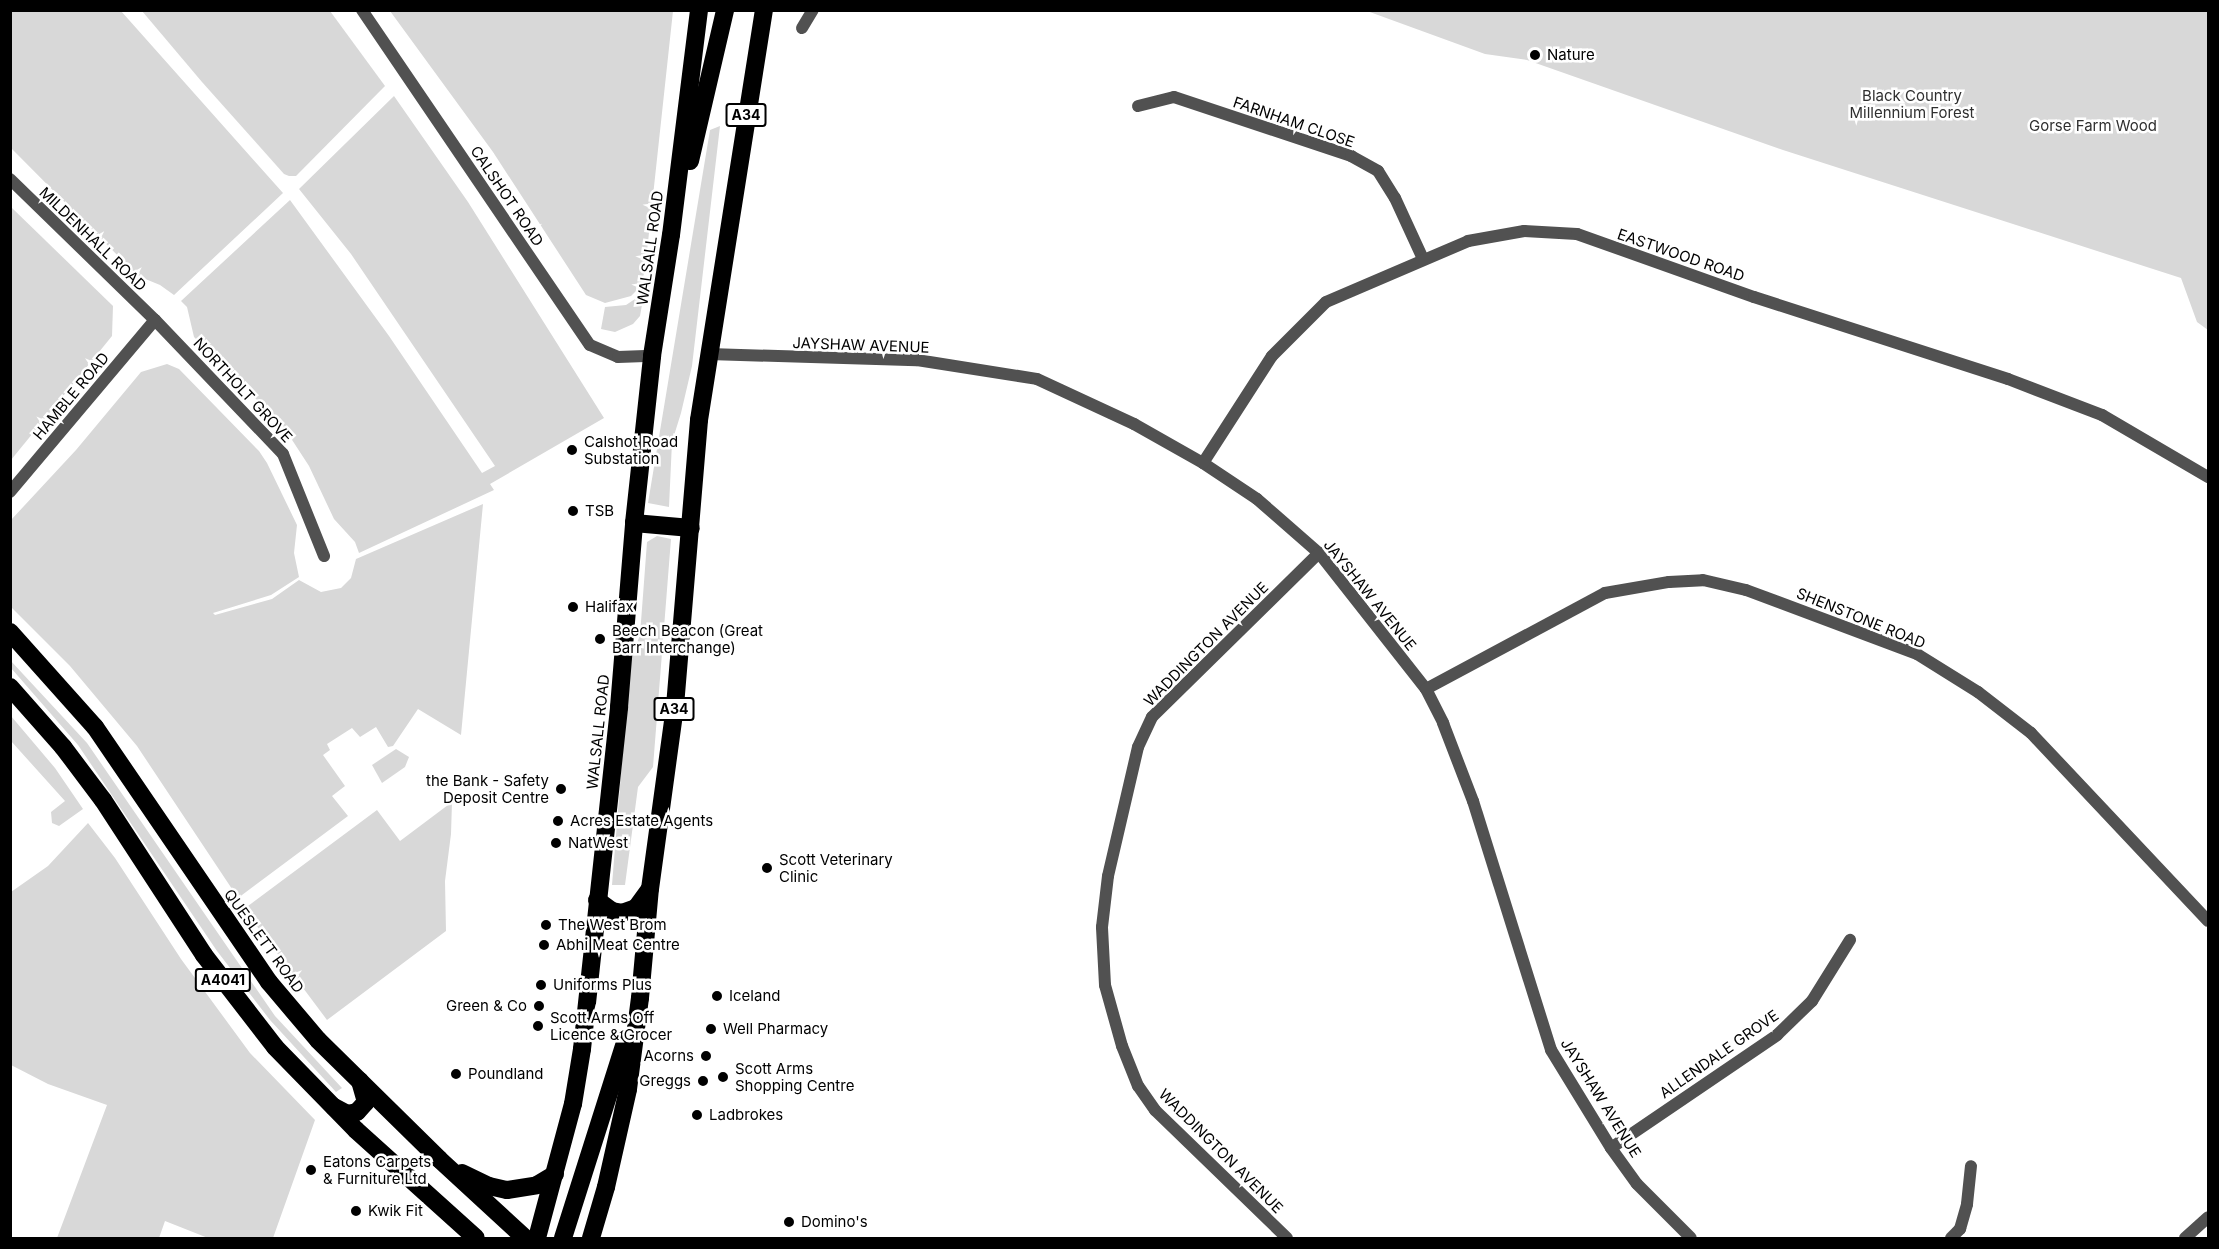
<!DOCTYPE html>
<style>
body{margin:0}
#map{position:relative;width:2219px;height:1249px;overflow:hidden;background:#fff;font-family:Inter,sans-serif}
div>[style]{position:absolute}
.green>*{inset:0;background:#d8d8d8}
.street>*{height:12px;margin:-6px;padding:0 6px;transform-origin:6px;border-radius:6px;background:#515151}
.highway>*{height:18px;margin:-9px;padding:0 9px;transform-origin:9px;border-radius:9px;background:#000}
.dots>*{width:16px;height:16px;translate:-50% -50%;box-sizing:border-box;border:3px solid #fff;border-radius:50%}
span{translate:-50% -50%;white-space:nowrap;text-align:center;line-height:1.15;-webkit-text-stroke:5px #fff;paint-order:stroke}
.shield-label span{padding:2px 4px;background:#fff;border:2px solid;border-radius:4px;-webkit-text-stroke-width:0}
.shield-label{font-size:14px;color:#000;font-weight:700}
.poi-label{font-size:15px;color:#000}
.left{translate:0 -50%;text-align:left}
.right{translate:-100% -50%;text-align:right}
.park-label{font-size:15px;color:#2f2f2f}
.street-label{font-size:15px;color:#000}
.frame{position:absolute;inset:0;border:12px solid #000;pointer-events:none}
</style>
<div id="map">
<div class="green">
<i style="clip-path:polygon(10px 11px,121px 11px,283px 193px,174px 295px,160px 285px,138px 276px,11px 148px)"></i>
<i style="clip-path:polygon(142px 11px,330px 11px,385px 86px,296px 176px,289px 176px,284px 174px,202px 82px)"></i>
<i style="clip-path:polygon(390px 11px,673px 11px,645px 270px,640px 287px,631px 296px,605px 303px,586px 295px,493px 152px)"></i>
<i style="clip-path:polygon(1367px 11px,2208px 11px,2208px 330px,2197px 322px,2181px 278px,1783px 150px,1527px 60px,1485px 54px)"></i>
<i style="clip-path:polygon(394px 96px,468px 202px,604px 418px,490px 484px,494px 490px,359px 553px,355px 542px,334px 519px,309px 466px,283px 426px,194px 337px,187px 307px,181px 301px,290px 200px,389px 336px,482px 473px,495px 466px,351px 254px,299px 189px)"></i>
<i style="clip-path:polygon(720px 126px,692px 366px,681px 413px,672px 442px,669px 507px,648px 503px,710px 130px)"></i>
<i style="clip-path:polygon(11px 207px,113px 306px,112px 336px,11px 460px)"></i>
<i style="clip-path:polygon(644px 293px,640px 316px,633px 324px,615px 332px,601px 329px,605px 307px,626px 305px)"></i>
<i style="clip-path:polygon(167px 364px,179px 369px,259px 451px,267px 463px,297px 525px,294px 553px,299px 577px,271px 595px,213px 613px,215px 615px,272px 599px,299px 580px,321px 592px,341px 588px,351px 578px,356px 559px,483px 504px,461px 735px,418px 709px,393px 746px,388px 747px,376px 727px,360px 737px,352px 728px,327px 744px,330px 750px,323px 755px,345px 786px,332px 796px,348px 816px,238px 898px,137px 746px,70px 666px,11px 607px,11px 520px,76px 450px,141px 372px)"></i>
<i style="clip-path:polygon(657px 536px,671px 539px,653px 767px,638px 787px,625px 885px,612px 885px,630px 661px,640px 635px,647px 542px)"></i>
<i style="clip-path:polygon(10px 660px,87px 743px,275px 1016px,342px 1088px,336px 1092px,270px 1020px,217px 951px,78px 745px,11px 668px)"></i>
<i style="clip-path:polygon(11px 716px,55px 768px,83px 809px,59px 826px,52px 823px,51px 812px,65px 801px,11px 741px)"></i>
<i style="clip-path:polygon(396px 749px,409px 757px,405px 767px,382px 783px,372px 765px)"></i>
<i style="clip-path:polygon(452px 802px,451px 834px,445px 881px,446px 931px,327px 1020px,244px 909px,377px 810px,400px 841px)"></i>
<i style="clip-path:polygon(88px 823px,115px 858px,181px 959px,250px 1053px,315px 1120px,273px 1238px,208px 1238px,165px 1221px,159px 1238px,57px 1238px,107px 1105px,48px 1084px,11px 1065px,11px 892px,48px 866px)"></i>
</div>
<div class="street">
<i style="left:362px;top:10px;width:405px;rotate:55.8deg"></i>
<i style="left:590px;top:345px;width:30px;rotate:23deg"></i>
<i style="left:618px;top:357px;width:34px;rotate:-2deg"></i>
<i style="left:802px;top:28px;width:21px;rotate:-59deg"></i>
<i style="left:1138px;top:106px;width:37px;rotate:-14deg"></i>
<i style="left:1174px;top:97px;width:187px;rotate:18.4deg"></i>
<i style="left:1351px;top:156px;width:31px;rotate:29deg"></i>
<i style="left:1378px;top:171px;width:32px;rotate:58deg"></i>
<i style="left:1395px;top:198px;width:67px;rotate:65.3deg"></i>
<i style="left:10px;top:179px;width:202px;rotate:44.2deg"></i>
<i style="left:155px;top:320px;width:185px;rotate:46.3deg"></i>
<i style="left:283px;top:454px;width:110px;rotate:68.1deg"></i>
<i style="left:709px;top:354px;width:208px;rotate:1.7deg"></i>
<i style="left:917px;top:360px;width:121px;rotate:9deg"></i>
<i style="left:1037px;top:379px;width:107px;rotate:24.9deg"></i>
<i style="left:1134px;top:424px;width:79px;rotate:29.5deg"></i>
<i style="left:1203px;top:463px;width:65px;rotate:33.7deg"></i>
<i style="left:1257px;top:499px;width:82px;rotate:41.1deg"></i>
<i style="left:1319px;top:553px;width:173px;rotate:51.8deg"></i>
<i style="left:1426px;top:689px;width:38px;rotate:63deg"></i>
<i style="left:1443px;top:723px;width:84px;rotate:69deg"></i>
<i style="left:1473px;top:801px;width:261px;rotate:72.6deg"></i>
<i style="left:1551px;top:1050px;width:115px;rotate:58.5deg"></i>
<i style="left:1611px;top:1148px;width:44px;rotate:54.2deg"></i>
<i style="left:1637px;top:1184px;width:76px;rotate:45deg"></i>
<i style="left:1203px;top:463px;width:127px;rotate:-57.2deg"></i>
<i style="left:1272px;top:356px;width:76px;rotate:-45deg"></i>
<i style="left:1326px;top:302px;width:155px;rotate:-23.2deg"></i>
<i style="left:1468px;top:241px;width:57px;rotate:-10.1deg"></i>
<i style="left:1524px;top:231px;width:53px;rotate:3.2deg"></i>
<i style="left:1577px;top:234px;width:188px;rotate:19.6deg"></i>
<i style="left:1754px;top:297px;width:267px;rotate:17.9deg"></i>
<i style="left:2008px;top:379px;width:101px;rotate:21deg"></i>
<i style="left:2102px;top:415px;width:123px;rotate:30.3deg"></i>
<i style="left:10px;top:492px;width:225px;rotate:-49.9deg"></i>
<i style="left:1426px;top:689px;width:203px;rotate:-28.2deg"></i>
<i style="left:1605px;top:593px;width:65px;rotate:-9.8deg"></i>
<i style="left:1669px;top:582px;width:34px;rotate:-3deg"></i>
<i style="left:1703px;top:580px;width:44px;rotate:13.1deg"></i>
<i style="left:1746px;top:590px;width:183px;rotate:20.5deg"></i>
<i style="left:1917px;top:654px;width:72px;rotate:31.9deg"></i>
<i style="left:1978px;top:692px;width:67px;rotate:37.7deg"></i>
<i style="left:2031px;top:733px;width:258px;rotate:46.7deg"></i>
<i style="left:1611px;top:1148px;width:201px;rotate:-34.2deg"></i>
<i style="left:1777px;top:1035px;width:49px;rotate:-44.2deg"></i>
<i style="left:1812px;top:1001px;width:72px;rotate:-58.1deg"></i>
<i style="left:1287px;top:1238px;width:184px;rotate:-135.9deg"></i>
<i style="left:1155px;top:1110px;width:29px;rotate:-125deg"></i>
<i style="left:1138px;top:1086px;width:43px;rotate:-111.8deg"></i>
<i style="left:1122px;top:1046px;width:63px;rotate:-105.6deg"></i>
<i style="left:1105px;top:985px;width:58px;rotate:-93deg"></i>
<i style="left:1102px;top:927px;width:51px;rotate:-83.3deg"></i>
<i style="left:1108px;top:876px;width:132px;rotate:-76.9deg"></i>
<i style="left:1138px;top:747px;width:33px;rotate:-65deg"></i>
<i style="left:1152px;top:717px;width:234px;rotate:-44.5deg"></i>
<i style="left:1951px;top:1238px;width:13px;rotate:-45deg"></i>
<i style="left:1960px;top:1229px;width:26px;rotate:-74deg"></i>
<i style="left:1967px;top:1204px;width:38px;rotate:-84deg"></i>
<i style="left:2185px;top:1238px;width:31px;rotate:-42deg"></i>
</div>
<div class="highway">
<i style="left:690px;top:161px;width:155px;rotate:-76.9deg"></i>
<i style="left:634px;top:523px;width:57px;rotate:5deg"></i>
<i style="left:10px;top:632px;width:127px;rotate:48.2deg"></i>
<i style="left:95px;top:727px;width:309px;rotate:55.7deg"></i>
<i style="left:269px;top:982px;width:76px;rotate:49.8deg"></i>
<i style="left:318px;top:1040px;width:170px;rotate:44.5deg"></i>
<i style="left:439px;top:1159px;width:117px;rotate:42.6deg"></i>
<i style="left:10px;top:687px;width:80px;rotate:48.5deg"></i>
<i style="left:63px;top:747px;width:66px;rotate:53deg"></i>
<i style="left:103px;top:800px;width:185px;rotate:56.9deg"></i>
<i style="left:204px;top:955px;width:116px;rotate:52.3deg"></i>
<i style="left:275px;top:1047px;width:116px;rotate:45.7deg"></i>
<i style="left:356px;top:1130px;width:161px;rotate:42deg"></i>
<i style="left:597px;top:900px;width:19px;rotate:36deg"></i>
<i style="left:612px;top:911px;width:10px;rotate:11deg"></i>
<i style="left:622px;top:913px;width:15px;rotate:-20deg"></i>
<i style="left:636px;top:908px;width:22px;rotate:-54deg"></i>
<i style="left:334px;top:1107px;width:15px;rotate:28deg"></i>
<i style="left:347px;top:1114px;width:10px;rotate:-11deg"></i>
<i style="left:357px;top:1112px;width:13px;rotate:-48deg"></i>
<i style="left:366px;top:1102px;width:22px;rotate:-106deg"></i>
<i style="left:462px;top:1173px;width:30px;rotate:26deg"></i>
<i style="left:489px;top:1186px;width:18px;rotate:13deg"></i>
<i style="left:507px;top:1190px;width:30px;rotate:-9deg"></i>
<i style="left:537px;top:1185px;width:21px;rotate:-31deg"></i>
<i style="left:537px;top:1238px;width:139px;rotate:-75deg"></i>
<i style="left:573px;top:1104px;width:56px;rotate:-80.7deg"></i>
<i style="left:582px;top:1049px;width:344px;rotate:-83.8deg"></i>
<i style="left:619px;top:707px;width:185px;rotate:-85.3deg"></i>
<i style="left:634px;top:523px;width:168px;rotate:-83.8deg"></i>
<i style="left:652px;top:356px;width:122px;rotate:-81.1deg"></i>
<i style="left:671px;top:235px;width:227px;rotate:-82.9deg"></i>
<i style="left:563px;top:1238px;width:209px;rotate:-72.4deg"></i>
<i style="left:591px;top:1238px;width:53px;rotate:-73.6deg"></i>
<i style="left:606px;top:1187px;width:100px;rotate:-77.3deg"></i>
<i style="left:628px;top:1089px;width:92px;rotate:-82.5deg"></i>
<i style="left:640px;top:998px;width:109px;rotate:-84.8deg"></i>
<i style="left:650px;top:889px;width:185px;rotate:-82.2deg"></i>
<i style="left:675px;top:706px;width:287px;rotate:-85.2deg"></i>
<i style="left:699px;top:420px;width:415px;rotate:-81deg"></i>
</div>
<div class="dots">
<i style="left:1535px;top:55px;background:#000"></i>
<i style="left:572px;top:450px;background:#000"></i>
<i style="left:573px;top:511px;background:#000"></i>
<i style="left:573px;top:607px;background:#000"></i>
<i style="left:600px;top:639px;background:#000"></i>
<i style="left:561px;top:789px;background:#000"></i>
<i style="left:558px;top:821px;background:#000"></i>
<i style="left:556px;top:843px;background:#000"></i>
<i style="left:767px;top:868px;background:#000"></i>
<i style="left:546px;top:925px;background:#000"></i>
<i style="left:544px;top:945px;background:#000"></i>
<i style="left:541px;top:985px;background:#000"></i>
<i style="left:717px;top:996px;background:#000"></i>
<i style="left:539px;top:1006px;background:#000"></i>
<i style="left:538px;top:1026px;background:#000"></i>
<i style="left:711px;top:1029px;background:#000"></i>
<i style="left:706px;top:1056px;background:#000"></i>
<i style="left:456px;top:1074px;background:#000"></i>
<i style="left:723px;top:1077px;background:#000"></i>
<i style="left:703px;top:1081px;background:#000"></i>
<i style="left:697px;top:1115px;background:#000"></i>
<i style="left:311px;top:1170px;background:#000"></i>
<i style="left:356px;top:1211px;background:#000"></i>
<i style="left:789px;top:1222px;background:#000"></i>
</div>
<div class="shield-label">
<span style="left:746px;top:115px">A34</span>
<span style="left:674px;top:709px">A34</span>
<span style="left:223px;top:980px">A4041</span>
</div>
<div class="poi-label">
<span class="left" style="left:1547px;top:55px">Nature</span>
<span class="left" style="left:584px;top:450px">Calshot Road<br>Substation</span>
<span class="left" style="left:585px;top:511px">TSB</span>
<span class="left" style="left:585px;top:607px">Halifax</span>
<span class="left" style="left:612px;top:639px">Beech Beacon (Great<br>Barr Interchange)</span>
<span class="right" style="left:549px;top:789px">the Bank - Safety<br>Deposit Centre</span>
<span class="left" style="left:570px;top:821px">Acres Estate Agents</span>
<span class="left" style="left:568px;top:843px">NatWest</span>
<span class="left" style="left:779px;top:868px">Scott Veterinary<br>Clinic</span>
<span class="left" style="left:558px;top:925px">The West Brom</span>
<span class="left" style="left:556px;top:945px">Abhi Meat Centre</span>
<span class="left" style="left:553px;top:985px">Uniforms Plus</span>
<span class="left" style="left:729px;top:996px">Iceland</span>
<span class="right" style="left:527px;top:1006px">Green &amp; Co</span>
<span class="left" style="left:550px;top:1026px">Scott Arms Off<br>Licence &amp; Grocer</span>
<span class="left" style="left:723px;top:1029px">Well Pharmacy</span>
<span class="right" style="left:694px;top:1056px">Acorns</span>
<span class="left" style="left:735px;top:1077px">Scott Arms<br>Shopping Centre</span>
<span class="left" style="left:468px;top:1074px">Poundland</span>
<span class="right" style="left:691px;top:1081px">Greggs</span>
<span class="left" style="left:709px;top:1115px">Ladbrokes</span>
<span class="left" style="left:323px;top:1170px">Eatons Carpets<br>&amp; Furniture Ltd</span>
<span class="left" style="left:368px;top:1211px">Kwik Fit</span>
<span class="left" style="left:801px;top:1222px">Domino's</span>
</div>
<div class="park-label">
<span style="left:1912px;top:104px">Black Country<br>Millennium Forest</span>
<span style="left:2093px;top:126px">Gorse Farm Wood</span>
</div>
<div class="street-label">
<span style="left:1294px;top:122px;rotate:19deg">FARNHAM CLOSE</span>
<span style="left:507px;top:196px;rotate:56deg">CALSHOT ROAD</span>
<span style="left:93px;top:239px;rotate:44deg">MILDENHALL ROAD</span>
<span style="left:650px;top:248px;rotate:-82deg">WALSALL ROAD</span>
<span style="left:1681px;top:255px;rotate:19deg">EASTWOOD ROAD</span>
<span style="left:861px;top:345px;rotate:2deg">JAYSHAW AVENUE</span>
<span style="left:243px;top:390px;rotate:47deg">NORTHOLT GROVE</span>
<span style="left:71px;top:396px;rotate:-50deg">HAMBLE ROAD</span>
<span style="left:1370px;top:595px;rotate:51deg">JAYSHAW AVENUE</span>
<span style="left:1861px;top:618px;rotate:22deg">SHENSTONE ROAD</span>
<span style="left:1206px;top:644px;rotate:-45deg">WADDINGTON AVENUE</span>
<span style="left:598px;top:732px;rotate:-84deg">WALSALL ROAD</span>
<span style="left:264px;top:941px;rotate:54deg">QUESLETT ROAD</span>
<span style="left:1719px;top:1054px;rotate:-35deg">ALLENDALE GROVE</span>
<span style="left:1601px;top:1098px;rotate:58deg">JAYSHAW AVENUE</span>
<span style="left:1221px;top:1151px;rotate:45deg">WADDINGTON AVENUE</span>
</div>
<div class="frame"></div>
</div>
